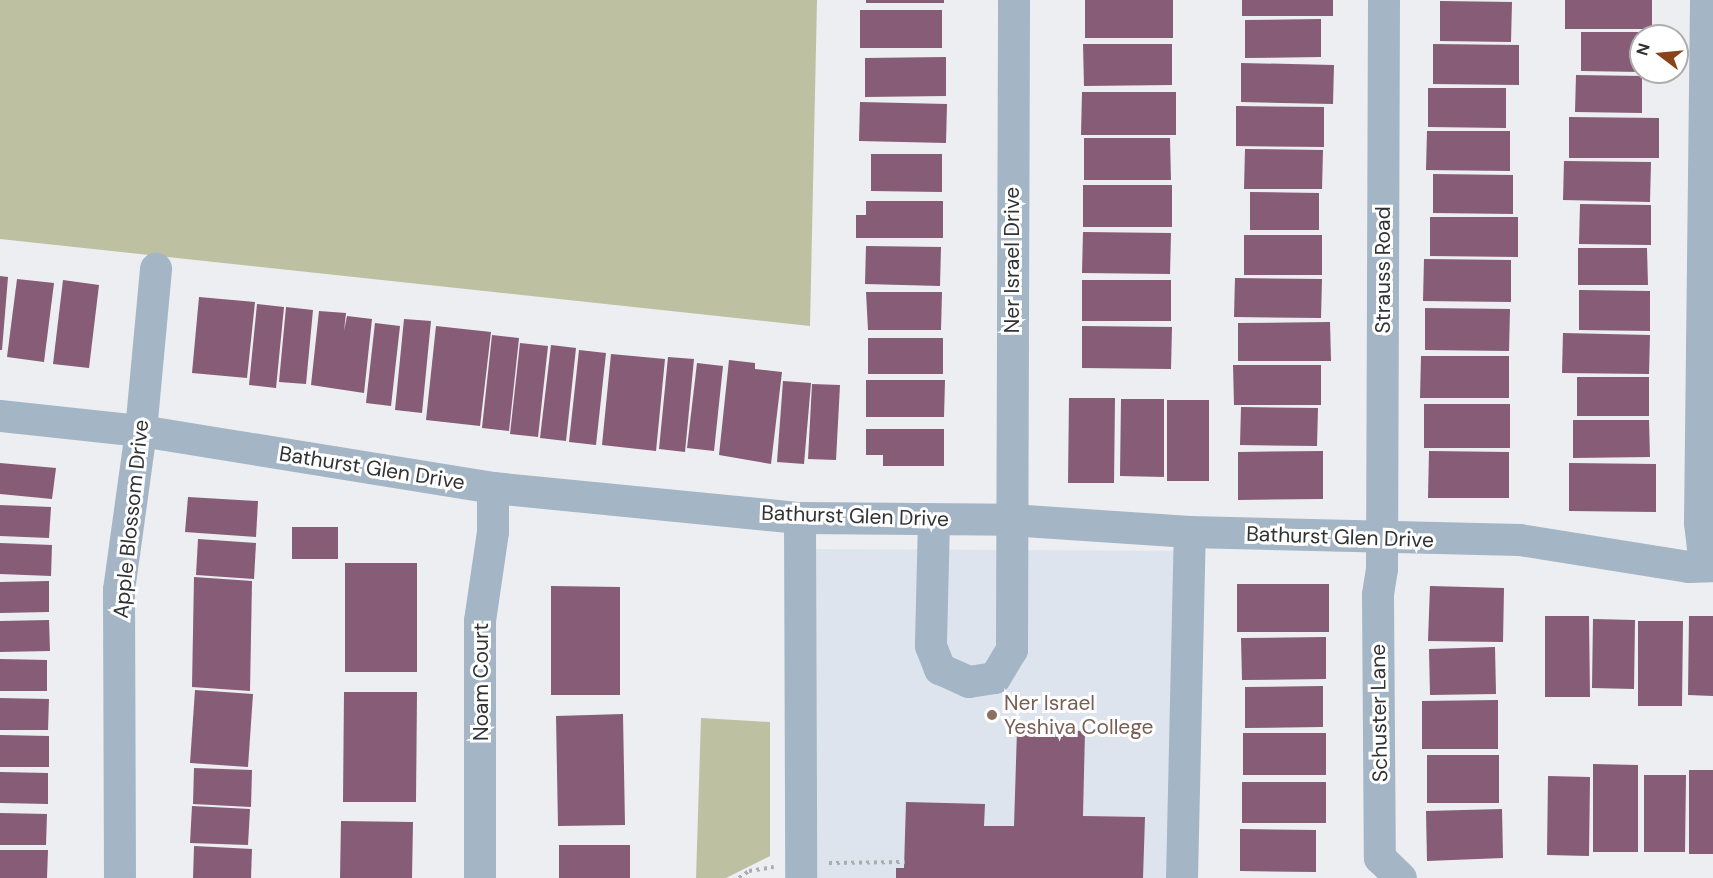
<!DOCTYPE html>
<style>
body{margin:0}
#map{position:relative;width:1713px;height:878px;overflow:hidden;background:#edeef1;font-family:"DM Sans",sans-serif}
div>[style]{position:absolute}
.built>*{inset:0;background:#dee4ed}
.green>*{inset:0;background:#bec0a2}
.building>*{inset:0;background:#865c76}
.path>*{height:4px;margin-top:-2px;transform-origin:0;background:repeating-linear-gradient(90deg,#abacae 0 3px,transparent 0 7.5px)}
.minor>*{height:32px;margin:-16px;padding:0 16px;transform-origin:16px;border-radius:16px;background:#a4b5c5}
.dots>*{width:16px;height:16px;translate:-50% -50%;box-sizing:border-box;border:3px solid #fff;border-radius:50%}
span{translate:-50% -50%;white-space:nowrap;text-align:center;line-height:1.15;-webkit-text-stroke:6px #fff;paint-order:stroke}
.street-label{font-size:21px;color:#313233}
.education-label{font-size:21px;color:#785e54}
.left{translate:0 -50%;text-align:left}
.north{position:absolute;left:1629px;top:24px;width:60px;height:60px;box-sizing:border-box;background:#fff;border:2px solid #adadad;border-radius:50%;rotate:286deg;font-size:16px;font-weight:700;line-height:24px;text-align:center;color:#313233}
.north::after{content:'';display:block;margin:auto;width:21px;height:27px;background:#894519;clip-path:polygon(50% 0,100% 100%,50% 72%,0 100%)}
</style>
<div id="map">
<div class="built">
<i style="clip-path:polygon(787px 549px,1202px 551px,1192px 878px,786px 878px)"></i>
</div>
<div class="green">
<i style="clip-path:polygon(0 0,817px 0,810px 326px,0 239px)"></i>
<i style="clip-path:polygon(701px 718px,770px 722px,770px 856px,726px 878px,696px 878px)"></i>
</div>
<div class="building">
<i style="clip-path:polygon(866px 0,944px 0,944px 3px,866px 3px)"></i>
<i style="clip-path:polygon(1085px 0,1173px 0,1173px 38px,1085px 38px)"></i>
<i style="clip-path:polygon(1242px 0,1333px 0,1333px 16px,1242px 16px)"></i>
<i style="clip-path:polygon(1565px 0,1652px 0,1652px 29px,1565px 29px)"></i>
<i style="clip-path:polygon(1440px 1px,1512px 2px,1511px 42px,1440px 41px)"></i>
<i style="clip-path:polygon(860px 10px,942px 10px,942px 48px,860px 48px)"></i>
<i style="clip-path:polygon(1321px 19px,1321px 57px,1245px 58px,1245px 20px)"></i>
<i style="clip-path:polygon(1581px 32px,1652px 32px,1651px 36px,1641px 36px,1641px 72px,1581px 71px)"></i>
<i style="clip-path:polygon(1083px 44px,1172px 44px,1172px 85px,1084px 86px)"></i>
<i style="clip-path:polygon(1433px 44px,1519px 45px,1519px 85px,1433px 84px)"></i>
<i style="clip-path:polygon(946px 57px,946px 96px,865px 97px,865px 58px)"></i>
<i style="clip-path:polygon(1241px 63px,1334px 65px,1333px 104px,1241px 102px)"></i>
<i style="clip-path:polygon(1576px 75px,1642px 76px,1642px 113px,1575px 112px)"></i>
<i style="clip-path:polygon(1428px 88px,1506px 88px,1506px 128px,1428px 127px)"></i>
<i style="clip-path:polygon(1082px 92px,1176px 92px,1176px 135px,1081px 135px)"></i>
<i style="clip-path:polygon(860px 102px,947px 104px,946px 143px,859px 141px)"></i>
<i style="clip-path:polygon(1236px 106px,1324px 107px,1324px 147px,1236px 146px)"></i>
<i style="clip-path:polygon(1569px 117px,1659px 118px,1659px 158px,1569px 158px)"></i>
<i style="clip-path:polygon(1427px 131px,1510px 131px,1510px 171px,1426px 170px)"></i>
<i style="clip-path:polygon(1084px 138px,1170px 138px,1171px 180px,1084px 180px)"></i>
<i style="clip-path:polygon(1245px 149px,1323px 150px,1322px 189px,1244px 189px)"></i>
<i style="clip-path:polygon(871px 154px,942px 154px,942px 192px,871px 191px)"></i>
<i style="clip-path:polygon(1564px 161px,1651px 162px,1650px 202px,1563px 200px)"></i>
<i style="clip-path:polygon(1433px 174px,1513px 175px,1513px 214px,1433px 213px)"></i>
<i style="clip-path:polygon(1083px 185px,1172px 185px,1172px 227px,1083px 227px)"></i>
<i style="clip-path:polygon(1250px 192px,1319px 193px,1319px 230px,1250px 230px)"></i>
<i style="clip-path:polygon(866px 201px,943px 201px,943px 238px,856px 238px,856px 215px,866px 215px)"></i>
<i style="clip-path:polygon(1580px 204px,1651px 205px,1651px 245px,1579px 244px)"></i>
<i style="clip-path:polygon(1430px 217px,1518px 217px,1518px 257px,1430px 256px)"></i>
<i style="clip-path:polygon(1083px 232px,1171px 233px,1170px 274px,1082px 273px)"></i>
<i style="clip-path:polygon(1244px 235px,1322px 235px,1322px 275px,1244px 275px)"></i>
<i style="clip-path:polygon(866px 246px,941px 247px,940px 286px,865px 284px)"></i>
<i style="clip-path:polygon(1578px 248px,1647px 248px,1648px 285px,1578px 285px)"></i>
<i style="clip-path:polygon(1424px 259px,1511px 260px,1511px 302px,1423px 301px)"></i>
<i style="clip-path:polygon(0 276px,8px 277px,2px 350px,0 350px)"></i>
<i style="clip-path:polygon(1235px 278px,1322px 279px,1321px 318px,1234px 317px)"></i>
<i style="clip-path:polygon(17px 279px,54px 283px,44px 362px,7px 357px)"></i>
<i style="clip-path:polygon(63px 280px,99px 285px,89px 368px,53px 364px)"></i>
<i style="clip-path:polygon(1082px 280px,1171px 280px,1171px 321px,1082px 321px)"></i>
<i style="clip-path:polygon(1579px 290px,1650px 291px,1650px 331px,1579px 330px)"></i>
<i style="clip-path:polygon(866px 292px,942px 292px,941px 330px,868px 330px)"></i>
<i style="clip-path:polygon(199px 297px,255px 302px,247px 378px,192px 373px)"></i>
<i style="clip-path:polygon(257px 304px,284px 307px,276px 388px,249px 385px)"></i>
<i style="clip-path:polygon(286px 307px,313px 310px,306px 384px,279px 382px)"></i>
<i style="clip-path:polygon(1425px 308px,1510px 309px,1509px 351px,1425px 350px)"></i>
<i style="clip-path:polygon(319px 311px,346px 313px,344px 331px,347px 316px,372px 319px,364px 393px,311px 385px)"></i>
<i style="clip-path:polygon(404px 319px,431px 321px,422px 413px,395px 410px)"></i>
<i style="clip-path:polygon(1330px 322px,1331px 361px,1238px 361px,1238px 323px)"></i>
<i style="clip-path:polygon(375px 323px,400px 326px,391px 406px,366px 403px)"></i>
<i style="clip-path:polygon(436px 326px,491px 332px,480px 426px,426px 420px)"></i>
<i style="clip-path:polygon(1082px 326px,1172px 327px,1171px 369px,1082px 368px)"></i>
<i style="clip-path:polygon(1563px 333px,1650px 335px,1649px 374px,1562px 373px)"></i>
<i style="clip-path:polygon(492px 335px,519px 338px,509px 431px,482px 428px)"></i>
<i style="clip-path:polygon(868px 338px,943px 338px,943px 374px,868px 374px)"></i>
<i style="clip-path:polygon(520px 343px,548px 346px,538px 437px,510px 434px)"></i>
<i style="clip-path:polygon(551px 345px,576px 348px,566px 441px,540px 438px)"></i>
<i style="clip-path:polygon(579px 350px,606px 353px,596px 445px,569px 442px)"></i>
<i style="clip-path:polygon(611px 354px,665px 359px,656px 451px,602px 445px)"></i>
<i style="clip-path:polygon(1421px 356px,1509px 356px,1509px 398px,1420px 398px)"></i>
<i style="clip-path:polygon(668px 357px,694px 359px,685px 452px,659px 449px)"></i>
<i style="clip-path:polygon(729px 360px,755px 363px,755px 369px,782px 372px,771px 464px,719px 455px)"></i>
<i style="clip-path:polygon(697px 363px,723px 366px,714px 451px,687px 448px)"></i>
<i style="clip-path:polygon(1233px 365px,1321px 365px,1321px 405px,1234px 405px)"></i>
<i style="clip-path:polygon(1577px 377px,1649px 377px,1649px 416px,1577px 416px)"></i>
<i style="clip-path:polygon(866px 380px,945px 380px,944px 417px,866px 417px)"></i>
<i style="clip-path:polygon(783px 381px,811px 383px,804px 464px,777px 462px)"></i>
<i style="clip-path:polygon(812px 384px,840px 385px,836px 460px,808px 459px)"></i>
<i style="clip-path:polygon(1069px 398px,1115px 398px,1114px 483px,1068px 483px)"></i>
<i style="clip-path:polygon(1121px 399px,1164px 399px,1164px 477px,1120px 476px)"></i>
<i style="clip-path:polygon(1167px 400px,1209px 400px,1209px 481px,1167px 481px)"></i>
<i style="clip-path:polygon(1424px 404px,1510px 404px,1510px 448px,1424px 448px)"></i>
<i style="clip-path:polygon(1241px 407px,1318px 408px,1317px 446px,1240px 445px)"></i>
<i style="clip-path:polygon(1573px 420px,1649px 420px,1650px 457px,1573px 458px)"></i>
<i style="clip-path:polygon(866px 429px,944px 429px,944px 466px,883px 466px,883px 455px,866px 455px)"></i>
<i style="clip-path:polygon(1323px 451px,1323px 499px,1238px 500px,1238px 452px)"></i>
<i style="clip-path:polygon(1429px 451px,1509px 452px,1509px 498px,1428px 498px)"></i>
<i style="clip-path:polygon(0 463px,56px 468px,52px 499px,0 494px)"></i>
<i style="clip-path:polygon(1569px 463px,1656px 464px,1656px 512px,1569px 511px)"></i>
<i style="clip-path:polygon(188px 497px,258px 501px,256px 537px,185px 532px)"></i>
<i style="clip-path:polygon(0 505px,51px 507px,49px 538px,0 536px)"></i>
<i style="clip-path:polygon(292px 527px,338px 527px,338px 559px,292px 559px)"></i>
<i style="clip-path:polygon(198px 539px,256px 543px,254px 579px,196px 575px)"></i>
<i style="clip-path:polygon(0 543px,52px 545px,51px 576px,0 574px)"></i>
<i style="clip-path:polygon(345px 563px,417px 563px,417px 672px,345px 672px)"></i>
<i style="clip-path:polygon(194px 577px,252px 581px,250px 691px,192px 687px)"></i>
<i style="clip-path:polygon(49px 581px,49px 612px,0 613px,0 582px)"></i>
<i style="clip-path:polygon(1237px 584px,1329px 584px,1329px 632px,1237px 632px)"></i>
<i style="clip-path:polygon(551px 586px,620px 587px,620px 695px,551px 695px)"></i>
<i style="clip-path:polygon(1430px 586px,1504px 588px,1503px 642px,1428px 641px)"></i>
<i style="clip-path:polygon(1545px 616px,1589px 616px,1590px 697px,1545px 697px)"></i>
<i style="clip-path:polygon(1689px 616px,1713px 616px,1713px 696px,1688px 695px)"></i>
<i style="clip-path:polygon(1593px 619px,1635px 620px,1634px 689px,1592px 688px)"></i>
<i style="clip-path:polygon(49px 620px,50px 651px,0 652px,0 621px)"></i>
<i style="clip-path:polygon(1638px 621px,1683px 621px,1682px 706px,1638px 706px)"></i>
<i style="clip-path:polygon(1326px 637px,1326px 679px,1242px 680px,1241px 638px)"></i>
<i style="clip-path:polygon(1495px 647px,1496px 694px,1430px 695px,1429px 649px)"></i>
<i style="clip-path:polygon(0 659px,47px 660px,47px 691px,0 691px)"></i>
<i style="clip-path:polygon(1323px 686px,1323px 727px,1245px 728px,1245px 687px)"></i>
<i style="clip-path:polygon(195px 690px,253px 694px,248px 767px,190px 763px)"></i>
<i style="clip-path:polygon(344px 692px,417px 692px,416px 802px,343px 802px)"></i>
<i style="clip-path:polygon(0 698px,49px 699px,48px 730px,0 730px)"></i>
<i style="clip-path:polygon(1498px 700px,1498px 749px,1422px 749px,1422px 701px)"></i>
<i style="clip-path:polygon(623px 714px,625px 825px,558px 826px,556px 716px)"></i>
<i style="clip-path:polygon(1017px 730px,1085px 731px,1083px 816px,1145px 817px,1143px 878px,896px 878px,896px 868px,904px 868px,906px 802px,985px 804px,984px 826px,1014px 826px)"></i>
<i style="clip-path:polygon(1243px 733px,1326px 733px,1326px 775px,1243px 775px)"></i>
<i style="clip-path:polygon(0 735px,49px 736px,49px 767px,0 767px)"></i>
<i style="clip-path:polygon(1427px 755px,1499px 755px,1499px 803px,1427px 803px)"></i>
<i style="clip-path:polygon(1593px 764px,1638px 765px,1638px 852px,1593px 852px)"></i>
<i style="clip-path:polygon(194px 768px,252px 770px,251px 807px,193px 804px)"></i>
<i style="clip-path:polygon(1689px 770px,1713px 770px,1713px 854px,1689px 854px)"></i>
<i style="clip-path:polygon(0 772px,48px 773px,48px 804px,0 803px)"></i>
<i style="clip-path:polygon(1644px 775px,1686px 775px,1685px 852px,1644px 852px)"></i>
<i style="clip-path:polygon(1548px 776px,1590px 777px,1589px 856px,1547px 855px)"></i>
<i style="clip-path:polygon(1242px 782px,1326px 782px,1326px 823px,1242px 823px)"></i>
<i style="clip-path:polygon(192px 806px,250px 809px,248px 845px,190px 843px)"></i>
<i style="clip-path:polygon(1502px 809px,1503px 858px,1427px 861px,1426px 811px)"></i>
<i style="clip-path:polygon(0 813px,47px 814px,46px 845px,0 845px)"></i>
<i style="clip-path:polygon(341px 821px,413px 822px,412px 878px,340px 878px)"></i>
<i style="clip-path:polygon(1240px 829px,1316px 830px,1316px 872px,1240px 871px)"></i>
<i style="clip-path:polygon(559px 845px,630px 845px,630px 878px,559px 878px)"></i>
<i style="clip-path:polygon(194px 846px,252px 849px,251px 878px,193px 878px)"></i>
<i style="clip-path:polygon(0 850px,48px 850px,47px 878px,0 878px)"></i>
</div>
<div class="path">
<i style="left:829px;top:863px;width:76px;rotate:-0.8deg"></i>
<i style="left:739px;top:878px;width:12px;rotate:-35deg"></i>
<i style="left:749px;top:871px;width:25px;rotate:-9deg"></i>
</div>
<div class="minor">
<i style="left:1384px;top:0;width:569px;rotate:90.2deg"></i>
<i style="left:1382px;top:569px;width:26px;rotate:99deg"></i>
<i style="left:1378px;top:595px;width:263px;rotate:89.6deg"></i>
<i style="left:1380px;top:858px;width:29px;rotate:44deg"></i>
<i style="left:0;top:416px;width:142px;rotate:6.1deg"></i>
<i style="left:141px;top:431px;width:357px;rotate:9.2deg"></i>
<i style="left:493px;top:488px;width:308px;rotate:5.6deg"></i>
<i style="left:800px;top:518px;width:210px;rotate:0.5deg"></i>
<i style="left:1010px;top:520px;width:180px;rotate:3.8deg"></i>
<i style="left:1190px;top:532px;width:330px;rotate:1.4deg"></i>
<i style="left:1520px;top:540px;width:171px;rotate:9.1deg"></i>
<i style="left:1689px;top:567px;width:24px;rotate:-2deg"></i>
<i style="left:800px;top:518px;width:360px;rotate:89.8deg"></i>
<i style="left:934px;top:520px;width:126px;rotate:91.4deg"></i>
<i style="left:931px;top:646px;width:25px;rotate:69deg"></i>
<i style="left:940px;top:669px;width:32px;rotate:24deg"></i>
<i style="left:969px;top:682px;width:26px;rotate:-9deg"></i>
<i style="left:995px;top:678px;width:33px;rotate:-59deg"></i>
<i style="left:1012px;top:650px;width:650px;rotate:-89.82deg"></i>
<i style="left:1705px;top:566px;width:43px;rotate:-96.6deg"></i>
<i style="left:1700px;top:523px;width:523px;rotate:-89.34deg"></i>
<i style="left:120px;top:878px;width:288px;rotate:-90.2deg"></i>
<i style="left:119px;top:590px;width:161px;rotate:-82.1deg"></i>
<i style="left:141px;top:431px;width:163px;rotate:-84.7deg"></i>
<i style="left:480px;top:878px;width:257px;rotate:-90deg"></i>
<i style="left:480px;top:621px;width:90px;rotate:-81.7deg"></i>
<i style="left:493px;top:532px;width:44px;rotate:-90deg"></i>
<i style="left:1182px;top:878px;width:346px;rotate:-88.7deg"></i>
</div>
<div class="dots">
<i style="left:992px;top:715px;background:#8d6e63"></i>
</div>
<div class="street-label">
<span style="left:1012px;top:260px;rotate:-90deg">Ner Israel Drive</span>
<span style="left:1383px;top:270px;rotate:-90deg">Strauss Road</span>
<span style="left:372px;top:468px;rotate:9deg">Bathurst Glen Drive</span>
<span style="left:855px;top:516px;rotate:2deg">Bathurst Glen Drive</span>
<span style="left:131px;top:519px;rotate:-84deg">Apple Blossom Drive</span>
<span style="left:1340px;top:537px;rotate:2deg">Bathurst Glen Drive</span>
<span style="left:481px;top:682px;rotate:-90deg">Noam Court</span>
<span style="left:1379px;top:713px;rotate:-91deg">Schuster Lane</span>
</div>
<div class="education-label">
<span class="left" style="left:1004px;top:715px">Ner Israel<br>Yeshiva College</span>
</div>
<div class="north">N</div>
</div>
